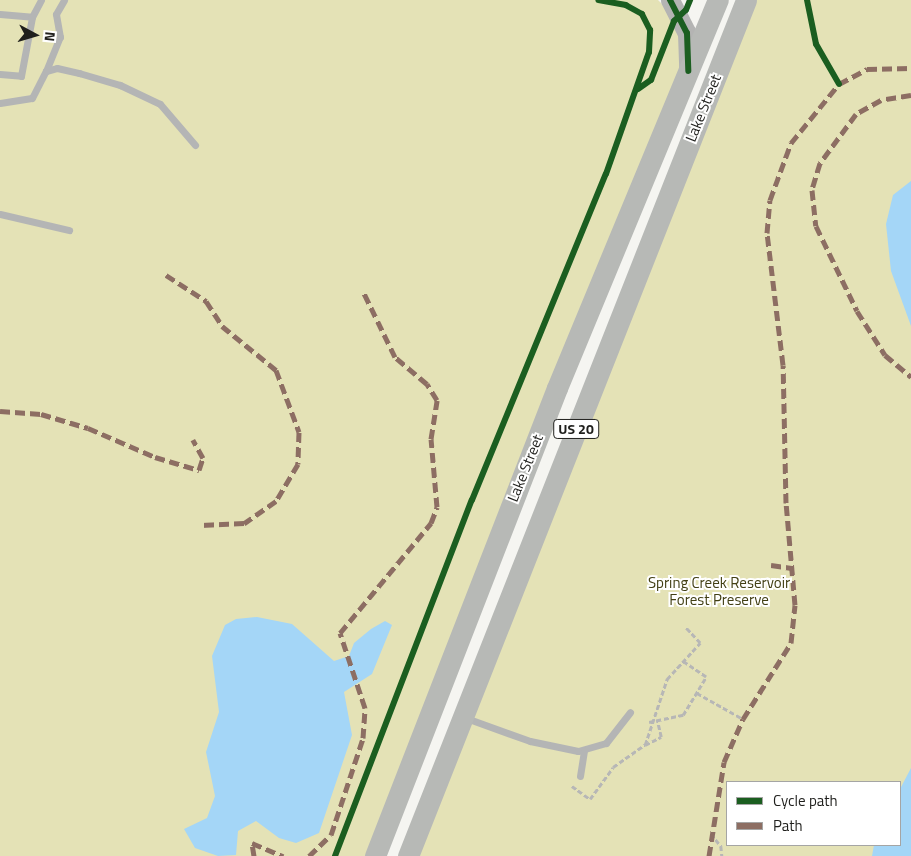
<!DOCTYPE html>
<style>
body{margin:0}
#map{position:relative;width:911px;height:856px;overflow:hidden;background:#f5f5f1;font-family:"Titillium Web",sans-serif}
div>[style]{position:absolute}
.green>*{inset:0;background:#e4e2b6}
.water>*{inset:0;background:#a4d6f7}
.path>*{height:2.5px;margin-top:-1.25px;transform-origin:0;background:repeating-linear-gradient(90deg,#b7b7b6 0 5px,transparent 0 7.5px)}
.lane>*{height:7px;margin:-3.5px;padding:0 3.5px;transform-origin:3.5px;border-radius:3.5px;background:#b4b5b5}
.secondary>*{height:19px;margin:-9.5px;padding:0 9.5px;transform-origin:9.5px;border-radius:9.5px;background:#b4b4b3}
.primary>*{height:21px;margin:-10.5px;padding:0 10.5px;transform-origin:10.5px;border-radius:10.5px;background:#b7b9b6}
.quiet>*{height:5px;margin-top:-2.5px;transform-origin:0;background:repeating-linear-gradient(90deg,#8d6e63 0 10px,transparent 0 15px)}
.cycleway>*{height:6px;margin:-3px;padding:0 3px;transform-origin:3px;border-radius:3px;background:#1b5e20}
span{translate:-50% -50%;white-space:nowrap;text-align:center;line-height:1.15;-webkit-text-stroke:4px #fff;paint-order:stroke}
.shield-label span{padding:1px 4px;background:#fff;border:1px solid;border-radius:4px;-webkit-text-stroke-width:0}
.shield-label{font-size:14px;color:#1f1f1c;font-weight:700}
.street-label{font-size:15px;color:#1f1f1c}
.park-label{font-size:15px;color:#423f14}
.legend{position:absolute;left:726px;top:781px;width:175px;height:65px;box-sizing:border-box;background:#fff;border:1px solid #a5a5a4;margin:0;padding:6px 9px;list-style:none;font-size:15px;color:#1f1f1c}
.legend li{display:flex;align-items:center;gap:10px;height:25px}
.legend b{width:25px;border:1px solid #a5a5a4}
.north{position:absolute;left:10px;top:10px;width:50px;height:50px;-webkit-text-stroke:4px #fff;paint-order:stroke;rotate:96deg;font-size:14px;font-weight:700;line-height:20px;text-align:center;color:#1f1f1c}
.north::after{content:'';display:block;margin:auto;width:18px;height:22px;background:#1f1f1c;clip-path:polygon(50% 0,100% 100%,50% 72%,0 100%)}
</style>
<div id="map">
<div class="green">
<i style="clip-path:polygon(0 0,658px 0,672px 14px,681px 36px,682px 69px,374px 856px,0 856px)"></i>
<i style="clip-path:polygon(evenodd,747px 0,911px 0,911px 856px,409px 856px,747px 0,727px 782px,900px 782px,900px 845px,727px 845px,727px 782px)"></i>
</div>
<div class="water">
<i style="clip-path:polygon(911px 181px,911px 326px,891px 271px,886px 224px,893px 195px)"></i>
<i style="clip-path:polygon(257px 617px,292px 624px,334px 661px,349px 656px,354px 643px,371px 629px,385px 621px,392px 625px,372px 674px,344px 692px,352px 735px,319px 833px,296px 843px,279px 838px,256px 821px,238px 831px,236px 855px,218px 856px,195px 848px,184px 829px,207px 818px,215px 796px,206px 752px,219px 712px,212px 656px,225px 625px,236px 619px)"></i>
<i style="clip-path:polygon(911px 768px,911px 856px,872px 856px,874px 845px,900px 845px,900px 789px)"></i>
</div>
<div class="path">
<i style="left:697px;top:693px;width:53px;rotate:29.5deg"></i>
<i style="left:649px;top:722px;width:35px;rotate:-12deg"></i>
<i style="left:683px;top:715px;width:44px;rotate:-58.8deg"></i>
<i style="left:706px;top:677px;width:29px;rotate:-146deg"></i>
<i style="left:645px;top:745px;width:18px;rotate:-27deg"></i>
<i style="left:661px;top:737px;width:17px;rotate:-103deg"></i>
<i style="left:572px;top:786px;width:22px;rotate:36deg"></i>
<i style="left:590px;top:799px;width:39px;rotate:-54deg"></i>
<i style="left:613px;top:767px;width:39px;rotate:-35deg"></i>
<i style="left:645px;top:745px;width:70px;rotate:-71.6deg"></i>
<i style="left:667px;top:679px;width:49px;rotate:-47.5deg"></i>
<i style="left:700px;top:643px;width:21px;rotate:-133deg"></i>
<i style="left:711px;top:834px;width:16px;rotate:50deg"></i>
<i style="left:721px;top:846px;width:10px;rotate:84deg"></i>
</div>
<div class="lane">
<i style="left:0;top:14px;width:32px;rotate:5deg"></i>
<i style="left:32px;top:17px;width:19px;rotate:-62deg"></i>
<i style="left:46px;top:71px;width:37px;rotate:-68deg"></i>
<i style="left:60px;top:37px;width:23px;rotate:-100deg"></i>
<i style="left:56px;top:14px;width:16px;rotate:-60deg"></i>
<i style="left:0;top:74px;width:21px;rotate:5deg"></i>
<i style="left:21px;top:76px;width:60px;rotate:-79.4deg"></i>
<i style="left:0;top:103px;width:32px;rotate:-9deg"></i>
<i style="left:32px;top:98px;width:30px;rotate:-63deg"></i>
<i style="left:46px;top:71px;width:11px;rotate:-15deg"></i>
<i style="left:57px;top:68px;width:23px;rotate:13deg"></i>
<i style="left:79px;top:73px;width:43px;rotate:16.3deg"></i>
<i style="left:120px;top:85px;width:44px;rotate:25.4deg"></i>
<i style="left:160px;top:104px;width:54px;rotate:49.5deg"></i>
<i style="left:0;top:214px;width:71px;rotate:13.1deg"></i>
<i style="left:466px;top:718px;width:68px;rotate:19.8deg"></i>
<i style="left:530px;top:741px;width:49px;rotate:11.8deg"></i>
<i style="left:578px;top:751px;width:29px;rotate:-16deg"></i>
<i style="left:606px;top:743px;width:39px;rotate:-52deg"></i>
<i style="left:580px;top:776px;width:26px;rotate:-81deg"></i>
</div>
<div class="secondary">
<i style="left:670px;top:0;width:37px;rotate:63deg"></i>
<i style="left:687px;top:33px;width:38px;rotate:88deg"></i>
</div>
<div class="primary">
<i style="left:375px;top:856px;width:502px;rotate:-68.75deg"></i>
<i style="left:557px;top:388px;width:420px;rotate:-67.5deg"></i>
<i style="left:408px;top:856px;width:920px;rotate:-68.45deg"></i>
</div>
<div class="quiet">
<i style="left:911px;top:95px;width:30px;rotate:171deg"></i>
<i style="left:881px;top:100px;width:29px;rotate:151deg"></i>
<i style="left:856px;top:114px;width:61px;rotate:126.3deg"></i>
<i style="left:820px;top:163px;width:28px;rotate:107deg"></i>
<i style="left:812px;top:190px;width:36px;rotate:84deg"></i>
<i style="left:816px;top:226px;width:94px;rotate:64.2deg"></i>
<i style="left:857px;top:311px;width:52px;rotate:57.5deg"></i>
<i style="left:885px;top:355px;width:34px;rotate:40deg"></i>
<i style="left:166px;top:275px;width:48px;rotate:33deg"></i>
<i style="left:206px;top:301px;width:30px;rotate:57deg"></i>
<i style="left:222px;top:326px;width:70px;rotate:39.2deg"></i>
<i style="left:276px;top:370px;width:66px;rotate:69.6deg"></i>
<i style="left:299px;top:432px;width:32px;rotate:92deg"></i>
<i style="left:298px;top:464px;width:43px;rotate:120.7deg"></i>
<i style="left:276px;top:501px;width:39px;rotate:145deg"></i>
<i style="left:244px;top:523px;width:43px;rotate:177.3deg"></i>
<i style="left:0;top:411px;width:41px;rotate:4.2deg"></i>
<i style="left:41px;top:414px;width:49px;rotate:16.6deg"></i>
<i style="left:88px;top:428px;width:73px;rotate:23.4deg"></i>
<i style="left:155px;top:457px;width:46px;rotate:16.5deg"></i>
<i style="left:199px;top:470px;width:13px;rotate:-72deg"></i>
<i style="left:203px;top:458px;width:21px;rotate:-119deg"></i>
<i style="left:771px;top:565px;width:21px;rotate:8deg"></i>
<i style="left:254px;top:856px;width:13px;rotate:-99deg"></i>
<i style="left:252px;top:843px;width:34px;rotate:23deg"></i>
<i style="left:309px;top:856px;width:30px;rotate:-44deg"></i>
<i style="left:331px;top:835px;width:102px;rotate:-71.7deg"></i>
<i style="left:363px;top:738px;width:30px;rotate:-86deg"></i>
<i style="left:365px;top:708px;width:79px;rotate:-108.4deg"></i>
<i style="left:340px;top:633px;width:143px;rotate:-50.4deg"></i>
<i style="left:431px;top:523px;width:17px;rotate:-69deg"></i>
<i style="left:437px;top:507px;width:68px;rotate:-95deg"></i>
<i style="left:431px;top:439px;width:39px;rotate:-81deg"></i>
<i style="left:437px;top:400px;width:19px;rotate:-122deg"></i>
<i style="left:427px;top:384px;width:42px;rotate:-139.8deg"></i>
<i style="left:395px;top:357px;width:73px;rotate:-115.9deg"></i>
<i style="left:709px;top:856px;width:95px;rotate:-80.9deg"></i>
<i style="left:724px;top:762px;width:47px;rotate:-66.2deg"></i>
<i style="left:743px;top:719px;width:90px;rotate:-57.7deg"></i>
<i style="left:791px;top:643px;width:38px;rotate:-84deg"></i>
<i style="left:795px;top:605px;width:102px;rotate:-95deg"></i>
<i style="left:786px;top:503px;width:138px;rotate:-91.2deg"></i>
<i style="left:783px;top:365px;width:133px;rotate:-96.9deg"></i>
<i style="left:767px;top:233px;width:33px;rotate:-85deg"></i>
<i style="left:770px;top:200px;width:61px;rotate:-69.8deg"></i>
<i style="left:791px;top:143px;width:76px;rotate:-50.9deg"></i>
<i style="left:839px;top:84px;width:32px;rotate:-28deg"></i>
<i style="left:867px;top:69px;width:44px;rotate:-1.3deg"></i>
</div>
<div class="cycleway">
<i style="left:670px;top:0;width:37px;rotate:63deg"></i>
<i style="left:687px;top:33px;width:38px;rotate:88deg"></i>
<i style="left:807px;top:0;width:45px;rotate:78.4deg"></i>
<i style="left:816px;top:44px;width:46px;rotate:60.1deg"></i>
<i style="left:638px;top:89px;width:16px;rotate:-35deg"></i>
<i style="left:651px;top:80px;width:63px;rotate:-68.7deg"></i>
<i style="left:674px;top:21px;width:16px;rotate:-43deg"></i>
<i style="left:686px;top:10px;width:11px;rotate:-68deg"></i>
<i style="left:335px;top:856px;width:381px;rotate:-69deg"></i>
<i style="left:472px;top:500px;width:352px;rotate:-67.7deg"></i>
<i style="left:606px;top:174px;width:129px;rotate:-70.6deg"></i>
<i style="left:649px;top:52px;width:22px;rotate:-87deg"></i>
<i style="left:650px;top:30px;width:18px;rotate:-117deg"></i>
<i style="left:642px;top:14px;width:18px;rotate:-151deg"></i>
<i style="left:626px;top:5px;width:28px;rotate:-170deg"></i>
</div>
<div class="shield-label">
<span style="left:576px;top:429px">US 20</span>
</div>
<div class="street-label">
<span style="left:703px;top:108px;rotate:-68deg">Lake Street</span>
<span style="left:525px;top:468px;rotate:-68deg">Lake Street</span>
</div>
<div class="park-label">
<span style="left:719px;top:591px">Spring Creek Reservoir<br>Forest Preserve</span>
</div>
<ul class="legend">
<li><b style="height:6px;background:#1b5e20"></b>Cycle path</li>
<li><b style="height:6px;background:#8d6e63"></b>Path</li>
</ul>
<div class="north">N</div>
</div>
